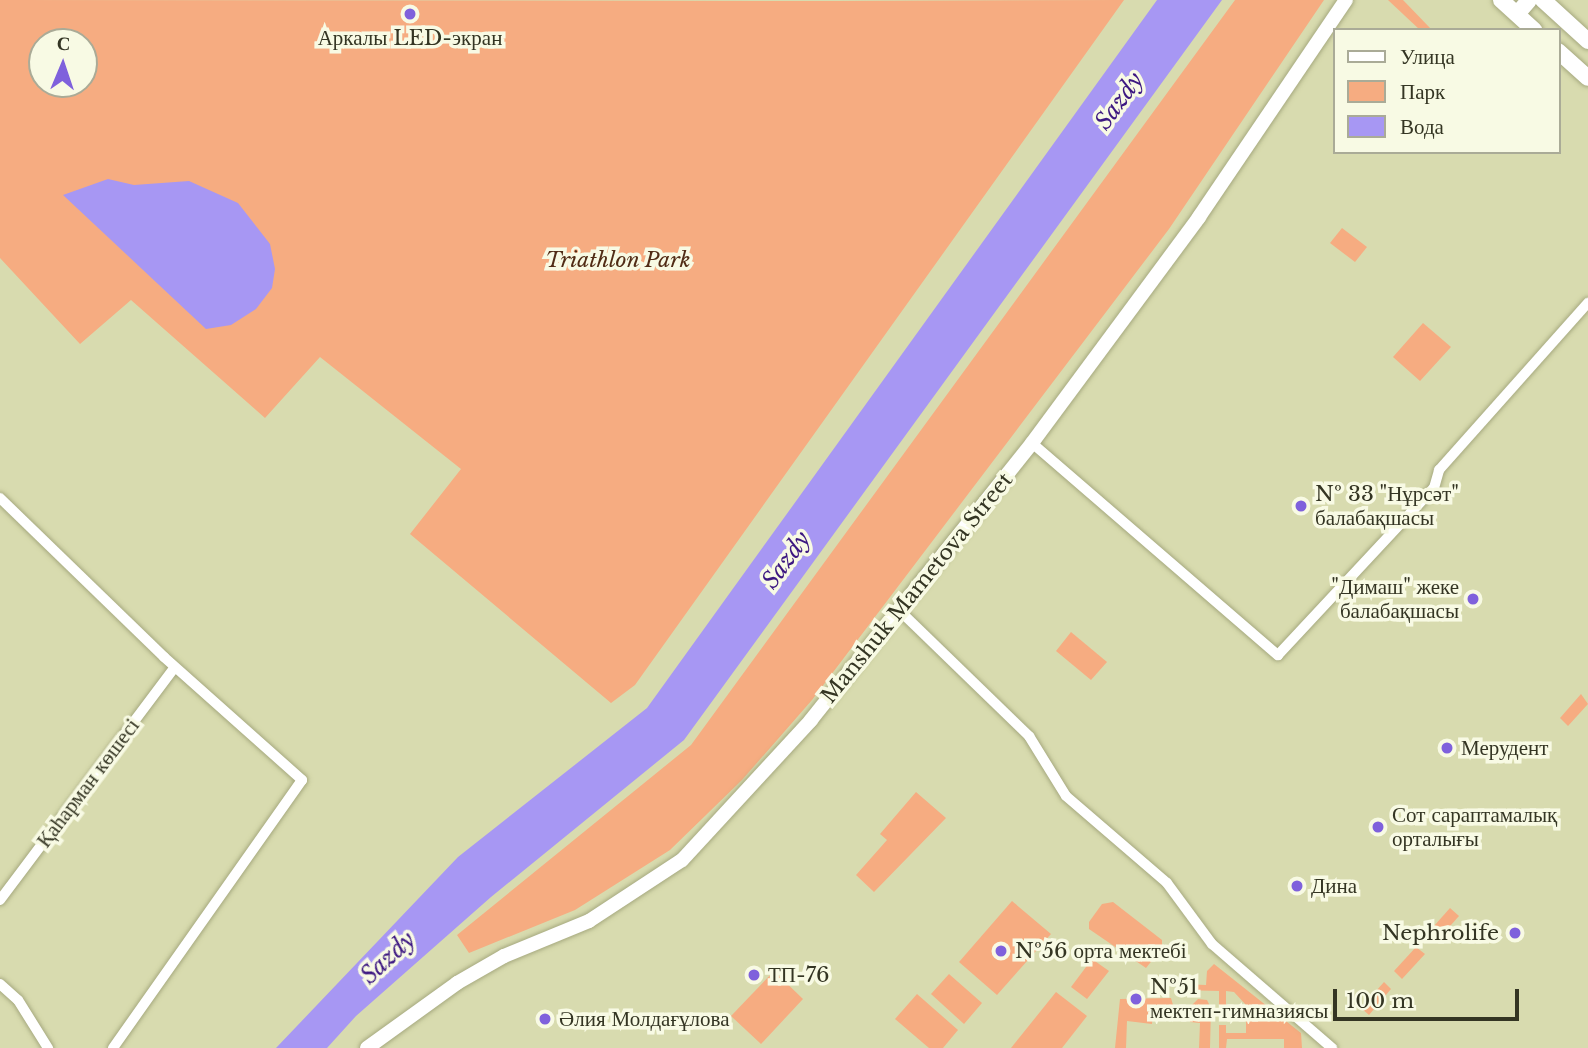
<!DOCTYPE html>
<meta charset="utf-8">
<style>
body{margin:0}
#map{position:relative;width:1588px;height:1048px;overflow:hidden;background:#d8dbaf;font-family:"Libre Baskerville",serif}
div>[style]{position:absolute}
.green>*{inset:0;background:#f6ac81}
.water>*{inset:0;background:#a797f3}
.roads{filter:drop-shadow(0 0 2px #a6a97f) drop-shadow(0 0 2px #a6a97f)}
.minor>*{height:10px;margin:-5px;padding:0 5px;transform-origin:5px;border-radius:5px;background:#fff}
.tertiary>*{height:14px;margin:-7px;padding:0 7px;transform-origin:7px;border-radius:7px;background:#fff}
.secondary>*{height:16px;margin:-8px;padding:0 8px;transform-origin:8px;border-radius:8px;background:#fff}
.dots>*{width:19px;height:19px;translate:-50% -50%;box-sizing:border-box;border:4px solid #f8fae4;border-radius:50%}
span{translate:-50% -50%;white-space:nowrap;text-align:center;line-height:1.15;-webkit-text-stroke:7px #f8fae4;paint-order:stroke}
.poi-label{font-size:21px;color:#343523}
.left{translate:0 -50%;text-align:left}
.right{translate:-100% -50%;text-align:right}
.park-label{font-size:21px;color:#512c16;font-style:italic}
.street-label{font-size:21px;color:#343523}
.water-label{font-size:23px;color:#3c1781;font-style:italic}
.legend{position:absolute;left:1333px;top:28px;width:228px;height:126px;box-sizing:border-box;background:#f8fae4;border:2px solid #aaab97;margin:0;padding:9px 12px;list-style:none;font-size:21px;color:#343523}
.legend li{display:flex;align-items:center;gap:14px;height:35px}
.legend b{width:35px;border:2px solid #aaab97}
.north{position:absolute;left:28px;top:28px;width:70px;height:70px;box-sizing:border-box;background:#f8fae4;border:2px solid #aaab97;border-radius:50%;rotate:2deg;font-size:19px;font-weight:700;line-height:28px;text-align:center;color:#343523}
.north::after{content:'';display:block;margin:auto;width:24px;height:32px;background:#7f61dc;clip-path:polygon(50% 0,100% 100%,50% 72%,0 100%)}
.scale{position:absolute;left:1333px;top:989px;width:186px;height:32px;box-sizing:border-box;border:4px solid #343523;border-top:0;padding-left:9px;font-size:21px;line-height:24px;white-space:nowrap;color:#343523;-webkit-text-stroke:5px #f8fae4;paint-order:stroke}
</style>
<div id="map">
<div class="green">
<i style="clip-path:polygon(evenodd,0 0,833px 1px,1124px 0,635px 685px,611px 703px,410px 534px,461px 469px,320px 357px,265px 418px,131px 300px,80px 344px,0 258px,0 0,42px 42px,84px 42px,84px 84px,42px 84px,42px 42px)"></i>
<i style="clip-path:polygon(1235px 0,1324px 0,1169px 229px,812px 700px,742px 780px,670px 850px,575px 910px,469px 953px,457px 935px,691px 745px)"></i>
<i style="clip-path:polygon(1388px 0,1403px 0,1431px 29px,1420px 30px)"></i>
<i style="clip-path:polygon(1342px 228px,1367px 247px,1355px 262px,1330px 243px)"></i>
<i style="clip-path:polygon(1423px 323px,1451px 347px,1420px 381px,1393px 357px)"></i>
<i style="clip-path:polygon(1071px 632px,1107px 662px,1091px 680px,1056px 651px)"></i>
<i style="clip-path:polygon(1581px 694px,1588px 704px,1568px 726px,1560px 718px)"></i>
<i style="clip-path:polygon(916px 792px,946px 818px,874px 892px,856px 875px,887px 840px,880px 834px)"></i>
<i style="clip-path:polygon(1012px 901px,1051px 934px,997px 995px,959px 962px)"></i>
<i style="clip-path:polygon(1113px 902px,1162px 940px,1162px 948px,1146px 968px,1089px 929px,1089px 922px,1102px 904px)"></i>
<i style="clip-path:polygon(1450px 908px,1459px 916px,1435px 943px,1426px 935px)"></i>
<i style="clip-path:polygon(1416px 947px,1425px 954px,1402px 979px,1394px 971px)"></i>
<i style="clip-path:polygon(1092px 959px,1109px 971px,1087px 999px,1071px 987px)"></i>
<i style="clip-path:polygon(1214px 964px,1301px 1033px,1302px 1048px,1284px 1048px,1284px 1039px,1227px 1039px,1226px 1048px,1219px 1048px,1219px 1025px,1226px 1025px,1226px 1033px,1246px 1033px,1246px 1005px,1234px 992px,1226px 991px,1226px 1020px,1219px 1019px,1219px 991px,1181px 990px,1181px 984px,1206px 985px,1207px 971px)"></i>
<i style="clip-path:polygon(774px 971px,803px 999px,761px 1044px,731px 1016px)"></i>
<i style="clip-path:polygon(949px 974px,982px 1003px,964px 1024px,931px 994px)"></i>
<i style="clip-path:polygon(1384px 982px,1391px 989px,1369px 1015px,1361px 1008px)"></i>
<i style="clip-path:polygon(1056px 992px,1087px 1016px,1062px 1048px,1011px 1048px)"></i>
<i style="clip-path:polygon(917px 994px,958px 1030px,943px 1048px,929px 1048px,895px 1019px)"></i>
<i style="clip-path:polygon(1171px 998px,1175px 1012px,1153px 1011px,1152px 1024px,1127px 1021px,1126px 1048px,1115px 1048px,1120px 999px)"></i>
<i style="clip-path:polygon(1198px 999px,1207px 1000px,1211px 1008px,1210px 1048px,1199px 1048px,1200px 1023px,1190px 1022px,1191px 1006px)"></i>
</div>
<div class="water">
<i style="clip-path:polygon(1157px 0,1222px 0,684px 740px,491px 897px,356px 1016px,327px 1048px,276px 1048px,458px 857px,647px 708px)"></i>
<i style="clip-path:polygon(108px 179px,134px 185px,189px 181px,238px 203px,270px 244px,275px 269px,272px 288px,256px 309px,231px 325px,206px 329px,63px 195px)"></i>
</div>
<div class="roads">
<div class="minor">
<i style="left:1032px;top:443px;width:325px;rotate:40.8deg"></i>
<i style="left:1278px;top:655px;width:229px;rotate:-47deg"></i>
<i style="left:1434px;top:488px;width:19px;rotate:-74deg"></i>
<i style="left:1439px;top:470px;width:224px;rotate:-48.3deg"></i>
<i style="left:0;top:498px;width:228px;rotate:44.1deg"></i>
<i style="left:164px;top:657px;width:185px;rotate:41.7deg"></i>
<i style="left:302px;top:780px;width:328px;rotate:125.2deg"></i>
<i style="left:900px;top:611px;width:180px;rotate:44.1deg"></i>
<i style="left:1029px;top:736px;width:70px;rotate:58.3deg"></i>
<i style="left:1066px;top:796px;width:133px;rotate:40.7deg"></i>
<i style="left:1167px;top:883px;width:76px;rotate:53.6deg"></i>
<i style="left:1212px;top:944px;width:159px;rotate:40.9deg"></i>
<i style="left:0;top:900px;width:291px;rotate:-53.1deg"></i>
<i style="left:0;top:984px;width:24px;rotate:42deg"></i>
<i style="left:18px;top:1000px;width:57px;rotate:58deg"></i>
</div>
<div class="tertiary">
<i style="left:367px;top:1048px;width:111px;rotate:-35.8deg"></i>
<i style="left:457px;top:983px;width:54px;rotate:-29.9deg"></i>
<i style="left:504px;top:956px;width:92px;rotate:-22.4deg"></i>
<i style="left:589px;top:921px;width:111px;rotate:-33.3deg"></i>
<i style="left:682px;top:860px;width:190px;rotate:-47.3deg"></i>
<i style="left:811px;top:720px;width:354px;rotate:-51.4deg"></i>
<i style="left:1032px;top:443px;width:281px;rotate:-53.5deg"></i>
<i style="left:1199px;top:217px;width:262px;rotate:-55.9deg"></i>
</div>
<div class="secondary">
<i style="left:1501px;top:0;width:45px;rotate:42.3deg"></i>
<i style="left:1543px;top:0;width:61px;rotate:42.3deg"></i>
<i style="left:1517px;top:14px;width:18px;rotate:-49deg"></i>
<i style="left:1558px;top:51px;width:40px;rotate:42deg"></i>
</div>
</div>
<div class="dots">
<i style="left:410px;top:14px;background:#7f61dc"></i>
<i style="left:1301px;top:506px;background:#7f61dc"></i>
<i style="left:1473px;top:599px;background:#7f61dc"></i>
<i style="left:1447px;top:748px;background:#7f61dc"></i>
<i style="left:1378px;top:827px;background:#7f61dc"></i>
<i style="left:1297px;top:886px;background:#7f61dc"></i>
<i style="left:1515px;top:933px;background:#7f61dc"></i>
<i style="left:1001px;top:951px;background:#7f61dc"></i>
<i style="left:754px;top:975px;background:#7f61dc"></i>
<i style="left:1136px;top:999px;background:#7f61dc"></i>
<i style="left:545px;top:1019px;background:#7f61dc"></i>
</div>
<div class="poi-label">
<span style="left:410px;top:38px">Аркалы LED-экран</span>
<span class="left" style="left:1315px;top:506px">№ 33 "Нұрсәт"<br>балабақшасы</span>
<span class="right" style="left:1459px;top:599px">"Димаш" жеке<br>балабақшасы</span>
<span class="left" style="left:1461px;top:748px">Мерудент</span>
<span class="left" style="left:1392px;top:827px">Сот сараптамалық<br>орталығы</span>
<span class="left" style="left:1311px;top:886px">Дина</span>
<span class="right" style="left:1499px;top:933px">Nephrolife</span>
<span class="left" style="left:1015px;top:951px">№56 орта мектебі</span>
<span class="left" style="left:768px;top:975px">ТП-76</span>
<span class="left" style="left:1150px;top:999px">№51<br>мектеп-гимназиясы</span>
<span class="left" style="left:559px;top:1019px">Әлия Молдағұлова</span>
</div>
<div class="park-label">
<span style="left:618px;top:260px">Triathlon Park</span>
</div>
<div class="street-label">
<span style="left:917px;top:588px;rotate:-51deg">Manshuk Mametova Street</span>
<span style="left:88px;top:783px;rotate:-53deg">Қаһарман көшесі</span>
</div>
<div class="water-label">
<span style="left:1119px;top:101px;rotate:-54deg">Sazdy</span>
<span style="left:786px;top:560px;rotate:-54deg">Sazdy</span>
<span style="left:388px;top:958px;rotate:-43deg">Sazdy</span>
</div>
<ul class="legend">
<li><b style="height:9px;background:#fff"></b>Улица</li>
<li><b style="height:19px;background:#f6ac81"></b>Парк</li>
<li><b style="height:19px;background:#a797f3"></b>Вода</li>
</ul>
<div class="north">С</div>
<div class="scale">100 m</div>
</div>
